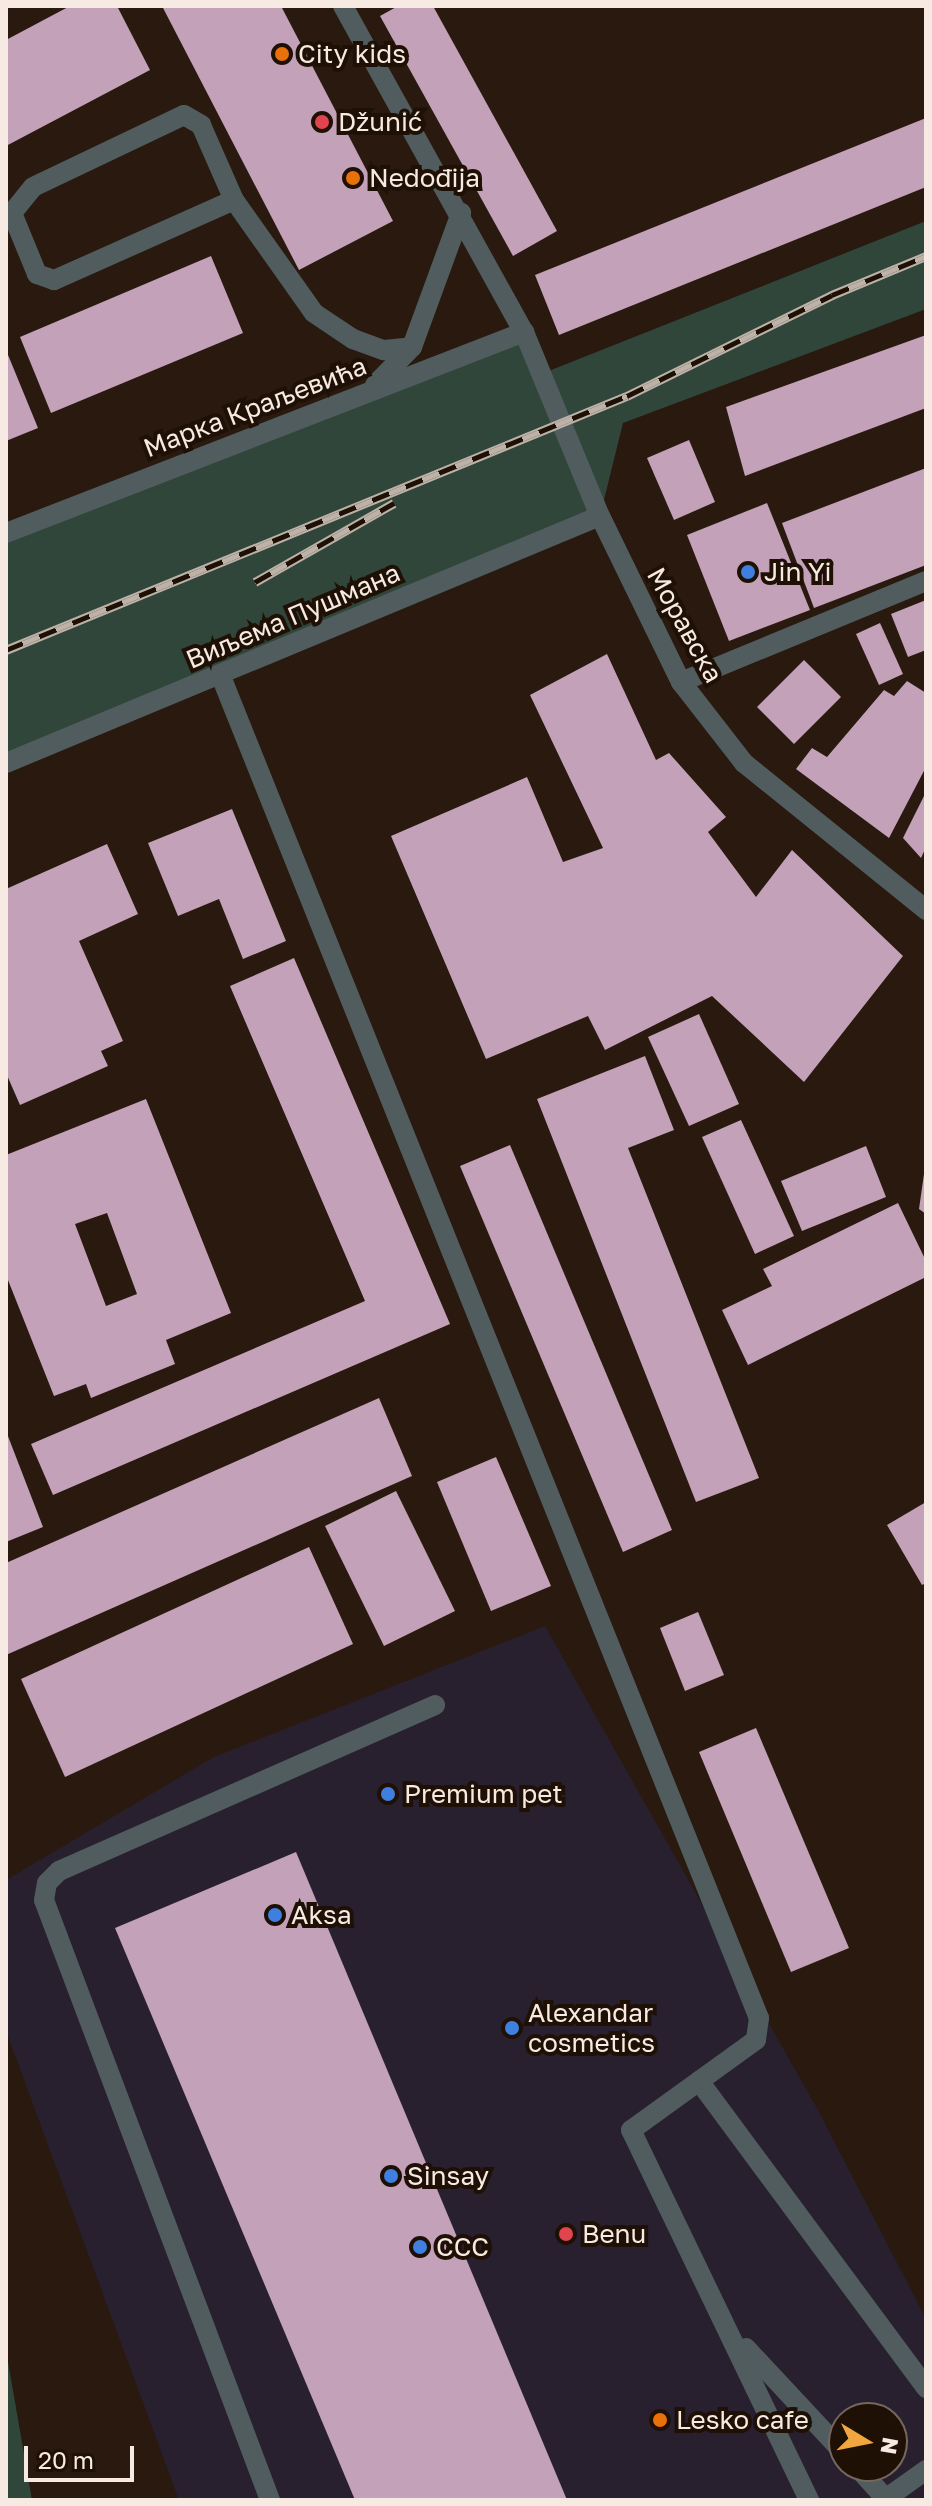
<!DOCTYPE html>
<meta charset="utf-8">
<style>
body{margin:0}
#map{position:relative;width:932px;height:2506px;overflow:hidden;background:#29190e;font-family:"Golos Text",sans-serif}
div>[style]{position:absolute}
.commercial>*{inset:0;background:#28202f}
.green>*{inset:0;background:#30463a}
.building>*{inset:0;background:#c3a1b8}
.service>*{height:20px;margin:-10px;padding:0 10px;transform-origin:10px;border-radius:10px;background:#505c5e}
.minor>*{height:20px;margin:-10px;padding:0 10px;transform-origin:10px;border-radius:10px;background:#505c5e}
.rail>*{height:9px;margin-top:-4.5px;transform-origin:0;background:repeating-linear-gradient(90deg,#1f1005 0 18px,#beb1a8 0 36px);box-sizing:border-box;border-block:2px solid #beb1a8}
.dots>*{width:22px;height:22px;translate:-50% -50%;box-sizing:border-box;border:4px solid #1f1005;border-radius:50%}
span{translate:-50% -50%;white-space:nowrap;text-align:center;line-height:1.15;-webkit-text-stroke:8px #1f1005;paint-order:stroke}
.poi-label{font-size:26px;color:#f6eae2}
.left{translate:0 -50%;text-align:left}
.street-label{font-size:26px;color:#f6eae2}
.frame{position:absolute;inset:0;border:8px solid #f6eae2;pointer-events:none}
.north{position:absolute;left:828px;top:2402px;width:80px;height:80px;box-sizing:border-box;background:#1f1005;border:2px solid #75675d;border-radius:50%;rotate:100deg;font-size:22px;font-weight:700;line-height:32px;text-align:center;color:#f6eae2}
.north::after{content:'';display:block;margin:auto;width:28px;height:36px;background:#f1a640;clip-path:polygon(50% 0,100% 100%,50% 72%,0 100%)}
.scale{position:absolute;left:24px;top:2446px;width:110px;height:36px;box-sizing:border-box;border:4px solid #f6eae2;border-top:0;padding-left:10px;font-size:24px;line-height:28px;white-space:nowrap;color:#f6eae2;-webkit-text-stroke:6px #1f1005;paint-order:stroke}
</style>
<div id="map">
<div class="commercial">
<i style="clip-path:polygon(evenodd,545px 1626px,819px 2112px,926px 2319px,926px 2500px,179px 2500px,6px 2031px,6px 1880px,214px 1757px,545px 1626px,844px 2418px,892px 2418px,892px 2466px,844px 2466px,844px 2418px)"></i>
</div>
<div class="green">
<i style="clip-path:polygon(926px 221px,926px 309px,623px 423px,600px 516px,6px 763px,6px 534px,520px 341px,536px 376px)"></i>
<i style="clip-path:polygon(6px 2356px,7px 2356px,32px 2500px,6px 2500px)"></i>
</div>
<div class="building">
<i style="clip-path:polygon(70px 6px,117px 6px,150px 70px,6px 146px,6px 40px)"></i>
<i style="clip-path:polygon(162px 6px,281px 6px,393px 221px,299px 270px)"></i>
<i style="clip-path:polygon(398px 6px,433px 6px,557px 231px,513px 256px,380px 16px)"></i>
<i style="clip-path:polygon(926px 118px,926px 187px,559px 335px,535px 275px)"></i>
<i style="clip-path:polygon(211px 256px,243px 333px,51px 413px,20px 337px)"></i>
<i style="clip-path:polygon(926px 335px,926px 408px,745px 476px,726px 407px)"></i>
<i style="clip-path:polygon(6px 350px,38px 428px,6px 441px)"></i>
<i style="clip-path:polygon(689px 440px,715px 502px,674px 520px,647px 458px)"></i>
<i style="clip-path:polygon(926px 468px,926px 565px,814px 608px,782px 523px)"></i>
<i style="clip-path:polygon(767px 503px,810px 610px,729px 641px,687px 535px)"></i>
<i style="clip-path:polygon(926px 600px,926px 650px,908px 657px,891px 614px)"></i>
<i style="clip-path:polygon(880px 623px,903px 674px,879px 685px,856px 634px)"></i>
<i style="clip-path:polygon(607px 654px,656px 760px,669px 753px,726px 817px,708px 832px,756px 897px,792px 850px,903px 956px,804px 1082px,712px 996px,605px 1050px,588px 1016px,486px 1059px,391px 836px,527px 777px,563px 862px,603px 848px,530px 695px)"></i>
<i style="clip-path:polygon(804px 660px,841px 697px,794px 744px,757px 707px)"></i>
<i style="clip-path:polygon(907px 681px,926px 693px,926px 767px,889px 838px,796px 769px,812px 748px,827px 757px,884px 690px,894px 696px)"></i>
<i style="clip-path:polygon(926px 792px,926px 847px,921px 858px,903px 838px)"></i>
<i style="clip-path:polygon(232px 809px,286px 941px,243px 959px,219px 899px,178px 916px,148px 843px)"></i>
<i style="clip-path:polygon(107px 844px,138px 914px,79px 941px,123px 1041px,101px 1051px,108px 1066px,20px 1105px,6px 1073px,6px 889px)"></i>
<i style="clip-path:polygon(294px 958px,450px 1324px,53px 1495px,31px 1444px,365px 1301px,230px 986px)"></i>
<i style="clip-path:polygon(699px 1014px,739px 1104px,689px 1126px,648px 1037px)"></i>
<i style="clip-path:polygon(645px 1056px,674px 1130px,628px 1148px,759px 1478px,696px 1502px,537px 1099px)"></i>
<i style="clip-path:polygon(evenodd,146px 1099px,231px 1313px,166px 1340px,175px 1364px,91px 1398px,86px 1384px,54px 1396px,6px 1275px,6px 1155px,146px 1099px,107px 1213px,137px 1294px,106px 1306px,75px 1224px,107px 1213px)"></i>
<i style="clip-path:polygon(741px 1120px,794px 1236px,755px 1254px,702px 1137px)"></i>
<i style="clip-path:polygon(510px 1145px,672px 1530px,623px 1552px,460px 1166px)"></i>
<i style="clip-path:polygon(866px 1146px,886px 1197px,802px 1231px,781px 1181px)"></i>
<i style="clip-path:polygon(924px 1174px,926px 1174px,926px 1214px,919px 1209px)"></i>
<i style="clip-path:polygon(898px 1203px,926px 1261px,926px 1277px,748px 1365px,722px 1310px,772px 1286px,763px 1269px)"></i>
<i style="clip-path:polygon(379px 1398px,412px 1476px,6px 1655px,6px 1563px)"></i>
<i style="clip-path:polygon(6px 1431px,43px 1527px,6px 1542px)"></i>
<i style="clip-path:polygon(496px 1457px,551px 1586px,491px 1611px,437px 1482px)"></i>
<i style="clip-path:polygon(396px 1491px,455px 1611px,384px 1646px,325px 1526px)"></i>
<i style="clip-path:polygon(926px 1502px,926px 1583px,922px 1585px,887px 1525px)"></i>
<i style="clip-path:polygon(309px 1547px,353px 1644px,65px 1777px,21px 1679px)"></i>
<i style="clip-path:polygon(698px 1612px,724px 1675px,685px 1691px,660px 1628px)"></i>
<i style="clip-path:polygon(756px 1728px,849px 1948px,791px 1972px,699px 1752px)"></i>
<i style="clip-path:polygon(296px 1852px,567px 2500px,355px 2500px,115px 1928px)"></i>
</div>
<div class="service">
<i style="left:234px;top:200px;width:197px;rotate:156deg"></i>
<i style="left:54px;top:280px;width:18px;rotate:-161deg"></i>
<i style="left:37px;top:274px;width:66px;rotate:-112.3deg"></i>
<i style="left:12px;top:213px;width:33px;rotate:-51deg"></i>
<i style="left:33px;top:187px;width:167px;rotate:-25.5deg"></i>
<i style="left:184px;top:115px;width:20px;rotate:30deg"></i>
<i style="left:201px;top:125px;width:82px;rotate:66.3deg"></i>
<i style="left:234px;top:200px;width:138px;rotate:54.7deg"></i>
<i style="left:314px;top:313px;width:47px;rotate:33.7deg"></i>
<i style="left:353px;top:339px;width:33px;rotate:20deg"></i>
<i style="left:384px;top:350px;width:28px;rotate:-6deg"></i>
<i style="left:220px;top:674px;width:1448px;rotate:68.15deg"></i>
<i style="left:759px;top:2018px;width:22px;rotate:98deg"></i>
<i style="left:756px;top:2040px;width:154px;rotate:144.2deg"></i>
<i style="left:631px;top:2130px;width:411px;rotate:64.3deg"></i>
<i style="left:681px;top:682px;width:265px;rotate:-22.4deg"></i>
<i style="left:699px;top:2081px;width:382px;rotate:53.5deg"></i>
<i style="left:746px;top:2348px;width:144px;rotate:47deg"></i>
<i style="left:856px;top:2466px;width:45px;rotate:47.7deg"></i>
<i style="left:270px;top:2500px;width:641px;rotate:-110.64deg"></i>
<i style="left:44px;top:1900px;width:17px;rotate:-80deg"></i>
<i style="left:47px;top:1883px;width:17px;rotate:-45deg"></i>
<i style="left:59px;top:1871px;width:411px;rotate:-23.8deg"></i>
<i style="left:884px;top:2500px;width:52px;rotate:-35.5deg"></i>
</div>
<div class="minor">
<i style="left:343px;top:6px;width:373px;rotate:61deg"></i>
<i style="left:524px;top:332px;width:199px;rotate:67.6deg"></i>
<i style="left:600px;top:516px;width:185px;rotate:64deg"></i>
<i style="left:681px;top:682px;width:103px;rotate:52.1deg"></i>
<i style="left:744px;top:763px;width:234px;rotate:38.9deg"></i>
<i style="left:375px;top:385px;width:53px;rotate:-45.8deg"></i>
<i style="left:412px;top:347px;width:143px;rotate:-69.9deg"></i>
<i style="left:6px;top:533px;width:556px;rotate:-21.21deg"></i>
<i style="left:6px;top:763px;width:643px;rotate:-22.58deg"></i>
</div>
<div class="rail">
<i style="left:255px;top:582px;width:160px;rotate:-29.6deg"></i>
<i style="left:6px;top:650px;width:671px;rotate:-22.25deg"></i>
<i style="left:627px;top:396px;width:229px;rotate:-26.2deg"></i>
<i style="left:832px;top:295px;width:102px;rotate:-22.5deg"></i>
</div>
<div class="dots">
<i style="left:282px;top:54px;background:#e8710a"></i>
<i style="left:322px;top:122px;background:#e0444e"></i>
<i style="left:353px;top:178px;background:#e8710a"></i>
<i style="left:748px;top:572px;background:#3f7fe0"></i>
<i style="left:388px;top:1794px;background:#3f7fe0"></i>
<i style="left:275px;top:1915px;background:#3f7fe0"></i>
<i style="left:512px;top:2028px;background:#3f7fe0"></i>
<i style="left:391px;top:2176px;background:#3f7fe0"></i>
<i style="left:566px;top:2234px;background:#e0444e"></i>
<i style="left:420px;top:2247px;background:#3f7fe0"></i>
<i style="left:660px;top:2420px;background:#e8710a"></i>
</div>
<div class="poi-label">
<span class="left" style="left:298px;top:54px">City kids</span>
<span class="left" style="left:338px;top:122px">Džunić</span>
<span class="left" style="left:369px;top:178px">Nedođija</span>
<span class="left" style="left:764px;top:572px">Jin Yi</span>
<span class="left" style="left:404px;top:1794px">Premium pet</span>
<span class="left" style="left:291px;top:1915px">Aksa</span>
<span class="left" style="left:528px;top:2028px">Alexandar<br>cosmetics</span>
<span class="left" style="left:407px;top:2176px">Sinsay</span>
<span class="left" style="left:582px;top:2234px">Benu</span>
<span class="left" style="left:436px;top:2247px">CCC</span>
<span class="left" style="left:676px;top:2420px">Lesko cafe</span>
</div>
<div class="street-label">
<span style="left:255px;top:407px;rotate:-21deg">Марка Краљевића</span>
<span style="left:293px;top:616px;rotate:-23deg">Виљема Пушмана</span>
<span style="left:685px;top:625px;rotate:61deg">Моравска</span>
</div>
<div class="frame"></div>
<div class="north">N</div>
<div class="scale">20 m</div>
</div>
